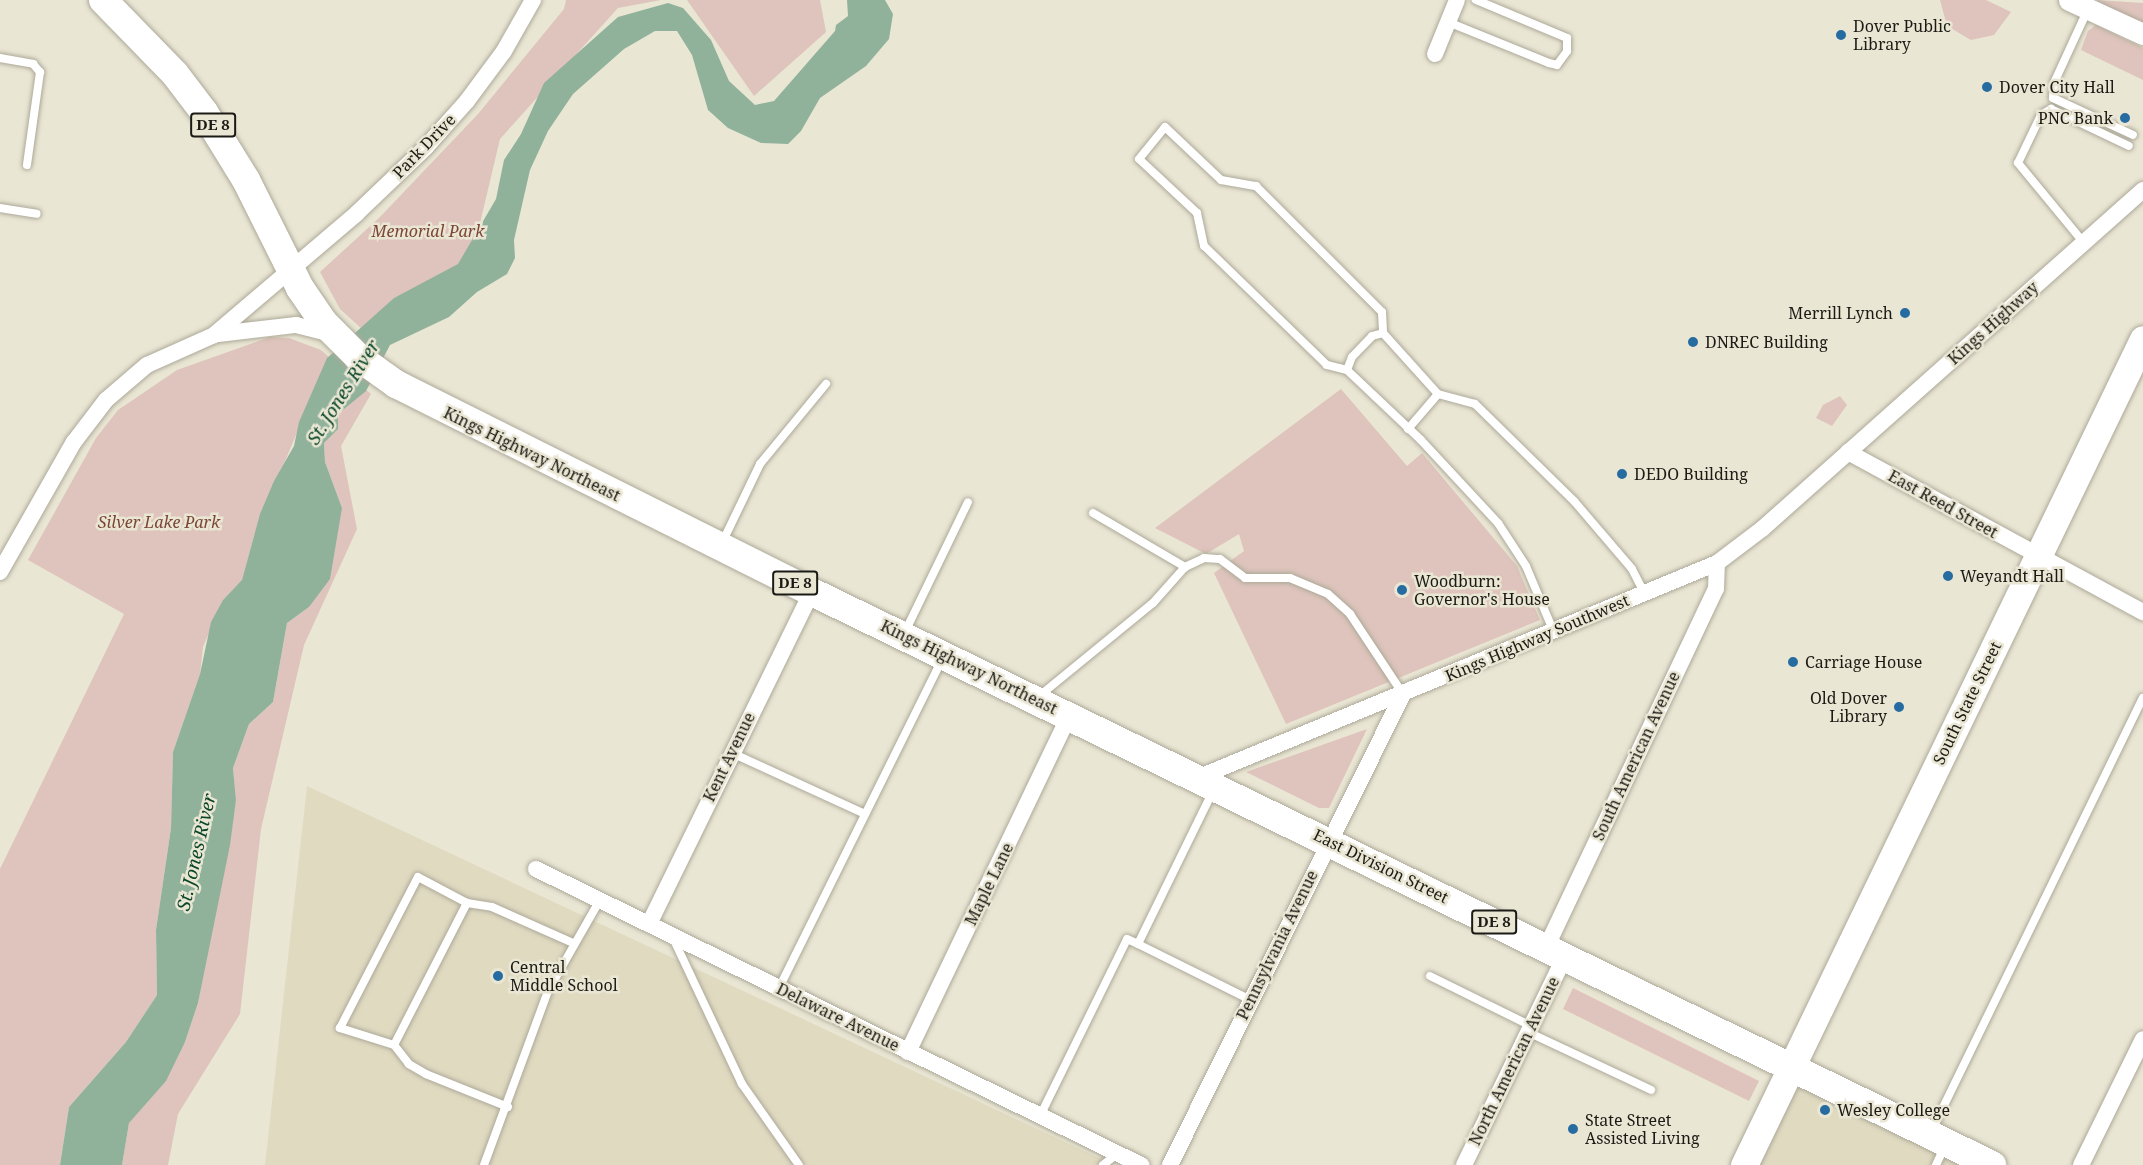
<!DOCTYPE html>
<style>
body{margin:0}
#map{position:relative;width:2143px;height:1165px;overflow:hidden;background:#eae6d4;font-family:"Noto Serif",serif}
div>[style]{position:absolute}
.built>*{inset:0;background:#e0dac1}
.green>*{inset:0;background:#dec4bc}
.water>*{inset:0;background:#90b29b}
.roads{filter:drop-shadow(0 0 2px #ada999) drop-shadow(0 0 2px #ada999)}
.service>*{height:8px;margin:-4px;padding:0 4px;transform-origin:4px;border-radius:4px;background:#fff}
.minor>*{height:16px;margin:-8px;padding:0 8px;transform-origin:8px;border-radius:8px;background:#fff}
.tertiary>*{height:21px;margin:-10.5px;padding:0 10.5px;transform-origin:10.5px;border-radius:10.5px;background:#fff}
.primary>*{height:27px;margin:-13.5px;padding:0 13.5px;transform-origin:13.5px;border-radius:13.5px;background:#fff}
.trunk>*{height:28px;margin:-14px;padding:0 14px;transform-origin:14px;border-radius:14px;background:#fff}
.dots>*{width:16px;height:16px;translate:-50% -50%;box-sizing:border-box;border:3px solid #eae6d4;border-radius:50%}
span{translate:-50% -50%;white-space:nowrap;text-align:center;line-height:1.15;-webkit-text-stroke:5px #eae6d4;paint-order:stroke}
.shield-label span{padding:2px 4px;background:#eae6d4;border:2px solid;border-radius:4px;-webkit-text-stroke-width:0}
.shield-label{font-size:15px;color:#1b1a14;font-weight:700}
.poi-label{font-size:16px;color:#1b1a14}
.left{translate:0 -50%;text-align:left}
.right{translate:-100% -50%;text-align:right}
.street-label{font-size:16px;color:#1b1a14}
.park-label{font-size:16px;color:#7c4536;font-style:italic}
.water-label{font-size:18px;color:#094628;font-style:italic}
</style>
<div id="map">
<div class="built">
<i style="clip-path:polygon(307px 786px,1114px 1165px,265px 1165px)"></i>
<i style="clip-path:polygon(1790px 1067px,1992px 1165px,1743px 1165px)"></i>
</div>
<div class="green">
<i style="clip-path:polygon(566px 0,661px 0,618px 8px,500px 139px,476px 240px,453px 271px,394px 298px,363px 330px,340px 309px,320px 272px,379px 218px,478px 114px,564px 9px)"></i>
<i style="clip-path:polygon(687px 0,820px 0,826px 32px,754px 96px)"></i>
<i style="clip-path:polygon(1940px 0,1986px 0,2011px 12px,1994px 35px,1971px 40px,1947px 26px)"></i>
<i style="clip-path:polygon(2097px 0,2143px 3px,2143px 23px,2099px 2px)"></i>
<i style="clip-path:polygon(2096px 25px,2143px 48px,2143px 80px,2081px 50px,2088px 31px)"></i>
<i style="clip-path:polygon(270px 337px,289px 338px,321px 350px,371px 394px,341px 446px,357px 529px,304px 645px,261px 829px,240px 1014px,178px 1114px,168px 1165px,122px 1165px,129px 1123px,185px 1042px,198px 1003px,236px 800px,233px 768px,249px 724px,273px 702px,287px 623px,309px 607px,342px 508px,325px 462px,324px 443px,338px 429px,338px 414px,354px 399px,328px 358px,254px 536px,242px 581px,223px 600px,203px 647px,200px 674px,173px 752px,171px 828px,156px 930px,157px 995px,126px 1042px,69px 1107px,60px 1165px,0 1165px,0 869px,124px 614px,28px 560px,96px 438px,118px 410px,177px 370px)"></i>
<i style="clip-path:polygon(1341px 389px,1407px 466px,1422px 453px,1517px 566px,1540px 620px,1286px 724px,1214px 573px,1244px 551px,1239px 534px,1206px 554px,1155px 528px)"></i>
<i style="clip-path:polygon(1840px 396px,1847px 405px,1832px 426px,1816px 418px,1823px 405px)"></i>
<i style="clip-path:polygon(1367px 729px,1329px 808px,1319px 808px,1246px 772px)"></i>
<i style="clip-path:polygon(1573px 988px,1759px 1081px,1749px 1101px,1563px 1009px)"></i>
</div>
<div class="water">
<i style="clip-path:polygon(847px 0,885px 0,893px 14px,889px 39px,866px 66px,820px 98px,801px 131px,788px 144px,761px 143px,728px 128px,708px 110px,692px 55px,677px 31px,655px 31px,624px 49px,573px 94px,548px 131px,530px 170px,514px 240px,515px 258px,507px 274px,477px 292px,449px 317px,390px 345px,366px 391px,338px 414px,338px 429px,324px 443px,325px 462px,342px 508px,330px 579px,309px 607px,287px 623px,273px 702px,249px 724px,233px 768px,236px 800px,230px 845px,198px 1003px,185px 1042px,166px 1081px,129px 1123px,122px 1165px,60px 1165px,69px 1107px,126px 1042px,157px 995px,156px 930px,171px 828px,173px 752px,200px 674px,211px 622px,223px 600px,242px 580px,260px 514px,274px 481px,294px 446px,299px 422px,327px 358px,394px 298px,458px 264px,496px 199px,504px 160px,521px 134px,544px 83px,618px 17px,668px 3px,683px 8px,711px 40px,729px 81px,755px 105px,774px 101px,835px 31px,836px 25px,848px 16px)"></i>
</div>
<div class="roads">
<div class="service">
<i style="left:2088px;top:9px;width:81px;rotate:114.7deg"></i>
<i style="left:2054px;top:83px;width:15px;rotate:94deg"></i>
<i style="left:2053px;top:98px;width:88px;rotate:24.8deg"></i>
<i style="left:1448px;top:22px;width:109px;rotate:22.1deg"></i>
<i style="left:1549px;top:63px;width:8px;rotate:14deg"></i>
<i style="left:1557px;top:65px;width:17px;rotate:-54deg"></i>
<i style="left:1567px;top:51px;width:13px;rotate:-90deg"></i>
<i style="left:1567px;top:38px;width:99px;rotate:-157.3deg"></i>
<i style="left:0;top:58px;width:34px;rotate:10deg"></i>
<i style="left:33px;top:64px;width:11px;rotate:49deg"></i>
<i style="left:40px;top:72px;width:94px;rotate:98deg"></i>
<i style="left:0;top:208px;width:37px;rotate:9deg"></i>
<i style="left:2084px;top:243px;width:104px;rotate:-129.5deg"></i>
<i style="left:2018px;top:163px;width:53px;rotate:-64.4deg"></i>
<i style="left:2041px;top:115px;width:12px;rotate:-31deg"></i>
<i style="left:2051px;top:109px;width:86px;rotate:25.4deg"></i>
<i style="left:1347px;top:370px;width:14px;rotate:-69deg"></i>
<i style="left:1352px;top:357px;width:29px;rotate:-46deg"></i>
<i style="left:1372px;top:336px;width:11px;rotate:-15deg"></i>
<i style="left:1408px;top:429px;width:46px;rotate:-49.4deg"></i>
<i style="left:1093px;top:513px;width:107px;rotate:30.4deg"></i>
<i style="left:722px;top:543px;width:88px;rotate:-64.3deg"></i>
<i style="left:760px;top:464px;width:104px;rotate:-50.5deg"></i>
<i style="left:1553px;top:630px;width:69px;rotate:-112.9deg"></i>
<i style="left:1526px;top:566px;width:51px;rotate:-123.1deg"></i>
<i style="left:1498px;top:523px;width:113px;rotate:-132.9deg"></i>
<i style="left:1421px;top:440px;width:102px;rotate:-136.6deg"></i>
<i style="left:1347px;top:370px;width:21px;rotate:-166deg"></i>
<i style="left:1327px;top:365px;width:171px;rotate:-135.9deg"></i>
<i style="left:1204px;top:246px;width:34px;rotate:-102deg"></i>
<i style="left:1197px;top:213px;width:79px;rotate:-137deg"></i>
<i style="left:1139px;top:159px;width:41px;rotate:-50.9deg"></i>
<i style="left:1165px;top:127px;width:77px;rotate:43.4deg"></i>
<i style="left:1221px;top:180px;width:36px;rotate:10deg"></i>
<i style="left:1256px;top:186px;width:178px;rotate:45deg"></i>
<i style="left:1382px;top:312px;width:21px;rotate:87deg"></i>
<i style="left:1383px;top:333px;width:82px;rotate:48deg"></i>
<i style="left:1438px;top:394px;width:38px;rotate:15deg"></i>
<i style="left:1475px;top:404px;width:139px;rotate:44.4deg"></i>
<i style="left:1574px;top:501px;width:89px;rotate:49.5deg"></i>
<i style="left:1632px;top:569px;width:27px;rotate:63deg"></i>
<i style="left:905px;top:632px;width:144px;rotate:-64.1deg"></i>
<i style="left:1038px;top:697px;width:149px;rotate:-39.3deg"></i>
<i style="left:1153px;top:603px;width:48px;rotate:-48.4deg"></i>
<i style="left:1185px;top:567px;width:21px;rotate:-25deg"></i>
<i style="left:1204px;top:558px;width:16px;rotate:4deg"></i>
<i style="left:1220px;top:559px;width:31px;rotate:37deg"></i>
<i style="left:1245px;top:578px;width:45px"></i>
<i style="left:1290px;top:578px;width:41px;rotate:22.8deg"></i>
<i style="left:1328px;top:594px;width:30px;rotate:42deg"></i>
<i style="left:1350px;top:614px;width:96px;rotate:56.5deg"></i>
<i style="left:732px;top:753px;width:146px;rotate:24.6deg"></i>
<i style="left:673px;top:938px;width:161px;rotate:64.7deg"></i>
<i style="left:742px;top:1084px;width:99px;rotate:54.9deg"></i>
<i style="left:1138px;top:944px;width:126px;rotate:26.4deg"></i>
<i style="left:1430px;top:976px;width:113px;rotate:26.3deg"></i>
<i style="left:779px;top:988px;width:365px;rotate:-63.6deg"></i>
<i style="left:1528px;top:1032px;width:136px;rotate:25.2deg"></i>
<i style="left:394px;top:1045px;width:160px;rotate:-62.8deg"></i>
<i style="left:508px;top:1107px;width:88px;rotate:-158.1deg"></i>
<i style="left:426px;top:1074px;width:20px;rotate:-150deg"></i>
<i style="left:409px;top:1064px;width:24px;rotate:-128deg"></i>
<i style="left:394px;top:1045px;width:57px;rotate:-162.5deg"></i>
<i style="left:340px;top:1028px;width:170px;rotate:-62.7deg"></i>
<i style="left:418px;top:877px;width:55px;rotate:28deg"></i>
<i style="left:467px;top:903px;width:25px;rotate:9deg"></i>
<i style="left:492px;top:907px;width:89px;rotate:24deg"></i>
<i style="left:1040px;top:1116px;width:197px;rotate:-63.8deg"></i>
<i style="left:1127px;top:939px;width:12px;rotate:24deg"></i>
<i style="left:1138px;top:944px;width:170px;rotate:-63.9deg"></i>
<i style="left:1931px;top:1132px;width:483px;rotate:-64deg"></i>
<i style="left:484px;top:1165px;width:185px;rotate:-69.8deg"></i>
<i style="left:548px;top:991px;width:105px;rotate:-60.3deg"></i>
<i style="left:1103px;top:1165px;width:18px;rotate:-38deg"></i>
<i style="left:1936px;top:1165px;width:21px;rotate:-65deg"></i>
</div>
<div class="minor">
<i style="left:1435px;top:54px;width:58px;rotate:-67.8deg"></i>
<i style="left:218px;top:334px;width:79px;rotate:-6.6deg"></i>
<i style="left:296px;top:325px;width:37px;rotate:14deg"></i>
<i style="left:1848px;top:452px;width:336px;rotate:28.5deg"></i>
<i style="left:0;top:572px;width:150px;rotate:-60.4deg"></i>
<i style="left:74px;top:442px;width:53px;rotate:-52.7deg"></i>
<i style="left:106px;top:400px;width:54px;rotate:-40.5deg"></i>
<i style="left:147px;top:365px;width:73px;rotate:-24.1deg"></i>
<i style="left:214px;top:335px;width:187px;rotate:-40.4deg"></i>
<i style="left:356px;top:214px;width:97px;rotate:-43.7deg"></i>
<i style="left:426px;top:147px;width:62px;rotate:-48.3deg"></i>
<i style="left:467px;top:101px;width:62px;rotate:-53.5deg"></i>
<i style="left:504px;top:51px;width:59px;rotate:-60.4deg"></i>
<i style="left:1197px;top:778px;width:563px;rotate:-22.46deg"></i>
<i style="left:1717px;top:563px;width:56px;rotate:-37.1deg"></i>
<i style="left:1762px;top:529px;width:510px;rotate:-41.66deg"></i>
<i style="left:536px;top:869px;width:674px;rotate:26.07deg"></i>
<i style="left:649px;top:924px;width:370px;rotate:-63.9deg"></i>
<i style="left:1546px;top:948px;width:397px;rotate:-64.7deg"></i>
<i style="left:1716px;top:589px;width:26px;rotate:-88deg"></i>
<i style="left:908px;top:1052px;width:373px;rotate:-64.4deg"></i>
<i style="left:1170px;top:1165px;width:525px;rotate:-63.68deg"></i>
<i style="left:1464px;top:1165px;width:232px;rotate:-64.2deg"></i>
<i style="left:2081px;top:1165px;width:140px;rotate:-63.8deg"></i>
</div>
<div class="tertiary">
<i style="left:2069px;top:0;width:81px;rotate:24.7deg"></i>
</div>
<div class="primary">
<i style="left:1744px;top:1165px;width:917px;rotate:-64.22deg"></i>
</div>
<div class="trunk">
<i style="left:103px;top:0;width:103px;rotate:45.8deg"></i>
<i style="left:175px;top:74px;width:48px;rotate:52.7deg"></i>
<i style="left:204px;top:112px;width:80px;rotate:58.3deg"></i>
<i style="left:246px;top:180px;width:121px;rotate:63.4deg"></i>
<i style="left:300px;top:288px;width:42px;rotate:55.6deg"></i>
<i style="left:324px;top:323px;width:48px;rotate:45deg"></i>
<i style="left:358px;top:357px;width:47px;rotate:35.4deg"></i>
<i style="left:396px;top:384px;width:465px;rotate:26.6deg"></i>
<i style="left:812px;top:592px;width:1312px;rotate:25.9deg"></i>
</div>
</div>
<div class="dots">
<i style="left:1841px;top:35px;background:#276ca1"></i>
<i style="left:1987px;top:87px;background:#276ca1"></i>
<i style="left:2125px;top:118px;background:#276ca1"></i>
<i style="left:1905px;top:313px;background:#276ca1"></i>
<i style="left:1693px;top:342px;background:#276ca1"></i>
<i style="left:1622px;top:474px;background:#276ca1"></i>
<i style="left:1948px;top:576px;background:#276ca1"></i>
<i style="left:1402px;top:590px;background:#276ca1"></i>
<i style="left:1793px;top:662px;background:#276ca1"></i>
<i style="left:1899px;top:707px;background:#276ca1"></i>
<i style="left:498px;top:976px;background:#276ca1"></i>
<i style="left:1825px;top:1110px;background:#276ca1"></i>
<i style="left:1573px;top:1129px;background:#276ca1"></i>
</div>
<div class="shield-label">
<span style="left:213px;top:125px">DE 8</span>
<span style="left:795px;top:583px">DE 8</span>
<span style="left:1494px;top:922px">DE 8</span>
</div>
<div class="poi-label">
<span class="left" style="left:1853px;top:35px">Dover Public<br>Library</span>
<span class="left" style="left:1999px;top:87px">Dover City Hall</span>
<span class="right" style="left:2113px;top:118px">PNC Bank</span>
<span class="right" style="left:1893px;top:313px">Merrill Lynch</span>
<span class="left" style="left:1705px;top:342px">DNREC Building</span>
<span class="left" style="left:1634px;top:474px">DEDO Building</span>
<span class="left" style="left:1960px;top:576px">Weyandt Hall</span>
<span class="left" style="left:1414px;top:590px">Woodburn:<br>Governor's House</span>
<span class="left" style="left:1805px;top:662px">Carriage House</span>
<span class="right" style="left:1887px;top:707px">Old Dover<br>Library</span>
<span class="left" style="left:510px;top:976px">Central<br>Middle School</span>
<span class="left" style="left:1837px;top:1110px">Wesley College</span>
<span class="left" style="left:1585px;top:1129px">State Street<br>Assisted Living</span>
</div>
<div class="street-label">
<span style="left:424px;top:146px;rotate:-46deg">Park Drive</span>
<span style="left:1993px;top:323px;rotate:-42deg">Kings Highway</span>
<span style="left:532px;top:454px;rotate:26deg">Kings Highway Northeast</span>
<span style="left:1943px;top:504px;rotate:29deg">East Reed Street</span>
<span style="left:1537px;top:638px;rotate:-23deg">Kings Highway Southwest</span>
<span style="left:969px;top:667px;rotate:26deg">Kings Highway Northeast</span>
<span style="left:1967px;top:703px;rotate:-64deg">South State Street</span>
<span style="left:1636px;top:756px;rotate:-65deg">South American Avenue</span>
<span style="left:729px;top:757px;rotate:-64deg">Kent Avenue</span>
<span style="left:1381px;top:866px;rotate:26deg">East Division Street</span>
<span style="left:989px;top:884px;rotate:-64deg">Maple Lane</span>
<span style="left:1277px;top:945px;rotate:-64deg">Pennsylvania Avenue</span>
<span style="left:838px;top:1017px;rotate:26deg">Delaware Avenue</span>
<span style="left:1514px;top:1061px;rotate:-64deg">North American Avenue</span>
</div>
<div class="park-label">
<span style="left:428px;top:231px">Memorial Park</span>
<span style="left:159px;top:522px">Silver Lake Park</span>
</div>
<div class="water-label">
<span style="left:343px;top:392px;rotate:-58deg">St. Jones River</span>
<span style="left:196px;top:852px;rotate:-77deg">St. Jones River</span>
</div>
</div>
